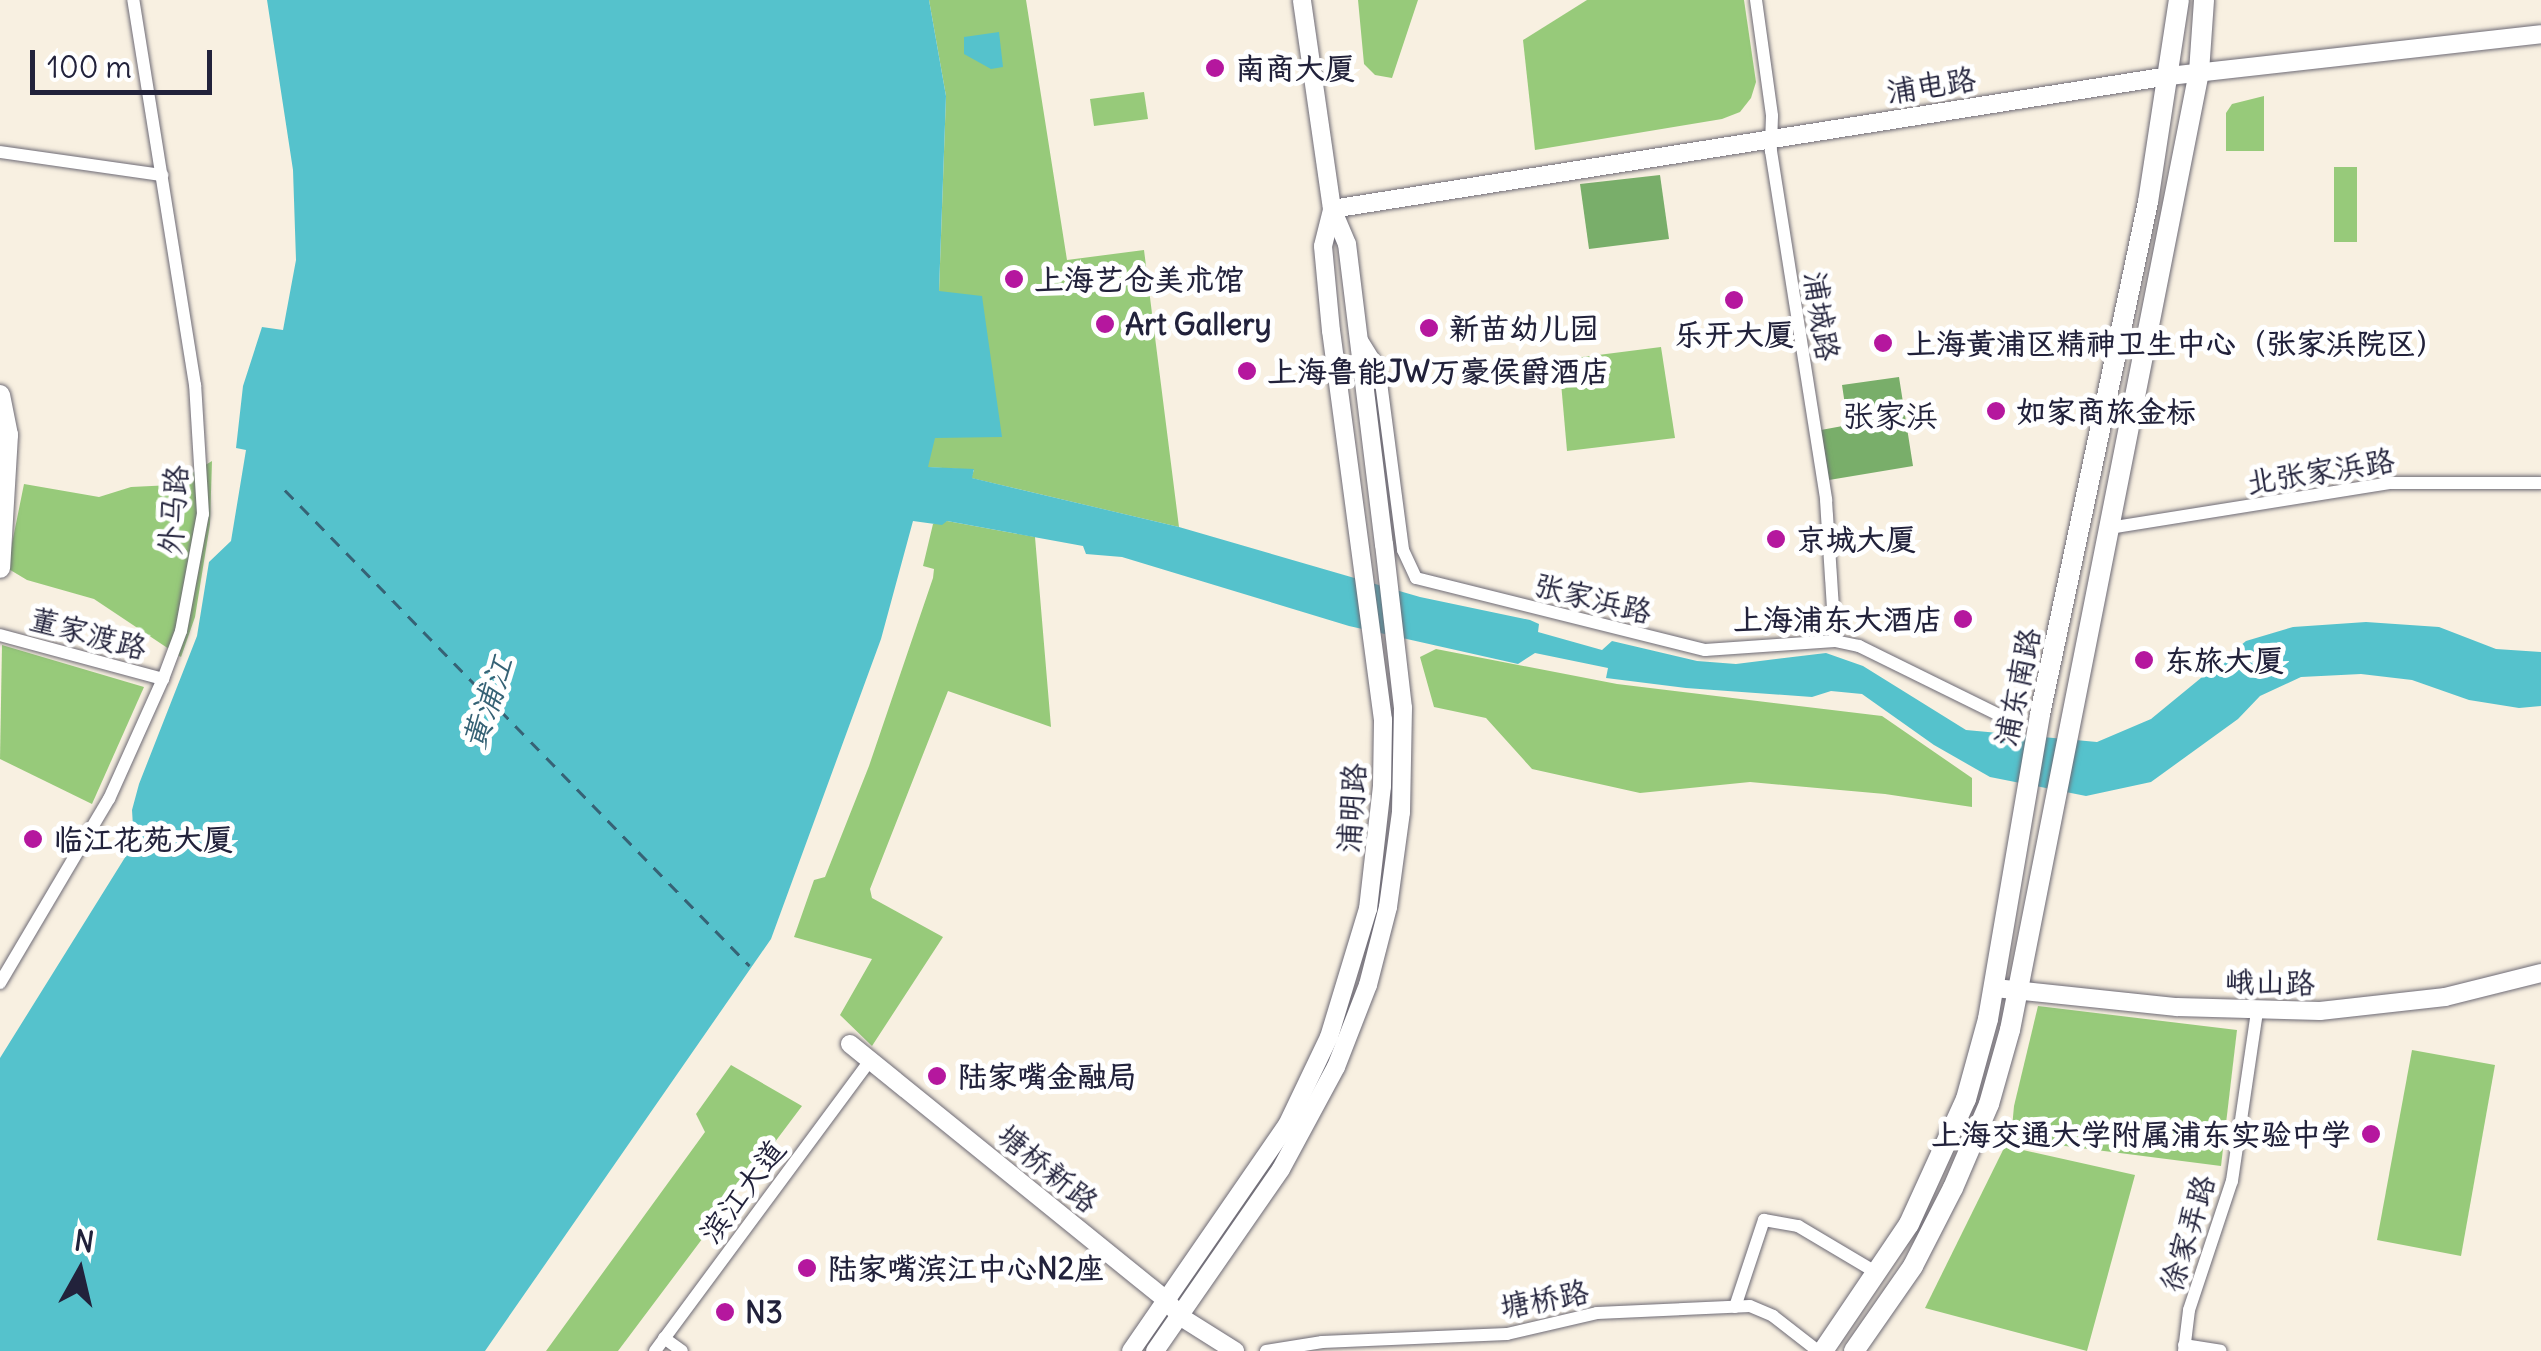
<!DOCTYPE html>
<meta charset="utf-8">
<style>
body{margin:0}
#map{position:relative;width:2541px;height:1351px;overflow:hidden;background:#f8f0e1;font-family:Delius,"LXGW WenKai TC",sans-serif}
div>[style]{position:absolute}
.green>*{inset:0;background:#97ca7a}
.forest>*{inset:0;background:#79ae6a}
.water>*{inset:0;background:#55c2cc}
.ferry>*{height:2.5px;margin-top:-1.25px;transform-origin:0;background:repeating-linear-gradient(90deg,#366275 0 12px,transparent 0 22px)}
.roads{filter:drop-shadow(0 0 2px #6d6a75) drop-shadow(0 0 2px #6d6a75)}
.street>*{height:12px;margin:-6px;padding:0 6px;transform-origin:6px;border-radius:6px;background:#fff}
.secondary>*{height:18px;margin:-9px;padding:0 9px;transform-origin:9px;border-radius:9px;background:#fff}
.primary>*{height:20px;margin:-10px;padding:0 10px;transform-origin:10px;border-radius:10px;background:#fff}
.dots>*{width:28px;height:28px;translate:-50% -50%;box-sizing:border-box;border:5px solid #fff;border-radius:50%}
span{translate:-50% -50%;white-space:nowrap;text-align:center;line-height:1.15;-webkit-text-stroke:10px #fff;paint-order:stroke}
.poi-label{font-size:30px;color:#22223b;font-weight:700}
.left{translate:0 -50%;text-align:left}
.right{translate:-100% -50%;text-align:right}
.street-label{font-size:30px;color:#22223b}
.neighbourhood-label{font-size:32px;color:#22223b}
.water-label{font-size:32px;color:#366275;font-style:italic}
.north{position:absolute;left:30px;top:1221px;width:100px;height:100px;-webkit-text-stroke:8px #fff;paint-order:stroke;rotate:8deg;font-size:28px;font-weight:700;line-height:40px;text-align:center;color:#22223b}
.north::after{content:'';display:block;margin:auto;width:35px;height:45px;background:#22223b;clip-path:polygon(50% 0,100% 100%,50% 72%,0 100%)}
.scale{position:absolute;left:30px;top:50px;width:182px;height:45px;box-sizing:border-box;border:5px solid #22223b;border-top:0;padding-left:12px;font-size:30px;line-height:35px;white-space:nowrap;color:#22223b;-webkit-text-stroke:8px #fff;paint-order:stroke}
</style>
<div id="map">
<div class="green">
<i style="clip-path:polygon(929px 0,1026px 0,1067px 260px,1144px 250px,1179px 527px,971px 478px,974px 470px,927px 467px,934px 437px,1001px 437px,939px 292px,946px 96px)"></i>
<i style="clip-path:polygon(1358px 0,1418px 0,1392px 78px,1375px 75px,1364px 64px)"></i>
<i style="clip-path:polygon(1587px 0,1744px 0,1756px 82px,1751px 98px,1740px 112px,1722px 119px,1535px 150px,1523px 40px)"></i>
<i style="clip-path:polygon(1144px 92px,1148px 119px,1094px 126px,1090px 99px)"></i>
<i style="clip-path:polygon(2264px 96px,2264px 151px,2226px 151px,2226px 113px,2232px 104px)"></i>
<i style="clip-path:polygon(2334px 167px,2357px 167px,2357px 242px,2334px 242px)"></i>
<i style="clip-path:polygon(1661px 347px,1675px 438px,1567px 451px,1559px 360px)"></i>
<i style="clip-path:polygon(212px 461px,210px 524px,195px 617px,181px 657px,94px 599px,27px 580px,7px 568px,24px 484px,99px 497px,131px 487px,172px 485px)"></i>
<i style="clip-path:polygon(947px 521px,1035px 537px,1051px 727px,948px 691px,870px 889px,872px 898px,943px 937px,872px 1046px,840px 1015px,872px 959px,794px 937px,814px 880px,825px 877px,869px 766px,933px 578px,934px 569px,923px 566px,933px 524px)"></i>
<i style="clip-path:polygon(2px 645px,144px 687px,92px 804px,0 759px)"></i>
<i style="clip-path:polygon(1436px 649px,1617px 684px,1882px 716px,1972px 778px,1972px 807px,1885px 794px,1750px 782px,1640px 793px,1532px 769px,1486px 718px,1434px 707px,1420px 657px)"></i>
<i style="clip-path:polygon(2038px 1006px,2237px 1030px,2221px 1166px,2011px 1139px,2014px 1106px)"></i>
<i style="clip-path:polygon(2412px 1050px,2495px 1065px,2461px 1256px,2377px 1240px)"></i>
<i style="clip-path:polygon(731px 1065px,802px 1106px,618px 1351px,546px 1351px,705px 1132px,696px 1114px)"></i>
<i style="clip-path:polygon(2005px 1146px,2135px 1175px,2087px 1351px,1925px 1308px)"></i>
</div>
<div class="forest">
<i style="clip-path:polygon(1660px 175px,1669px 239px,1589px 249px,1580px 184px)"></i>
<i style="clip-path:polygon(1899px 377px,1913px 466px,1829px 480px,1821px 430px,1848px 425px,1842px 385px)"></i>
</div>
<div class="water">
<i style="clip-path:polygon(267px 0,929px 0,946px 96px,939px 291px,982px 296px,1002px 437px,935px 438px,928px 467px,974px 469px,972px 478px,1179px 527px,1420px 597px,1530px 620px,1539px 624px,1538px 632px,1602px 650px,1612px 641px,1697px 661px,1736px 664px,1826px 653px,1863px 666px,1966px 730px,2097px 742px,2151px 719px,2246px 641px,2293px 627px,2366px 622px,2439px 627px,2496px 649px,2541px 652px,2541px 706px,2519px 708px,2469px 700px,2412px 680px,2361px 674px,2301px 677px,2260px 696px,2238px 719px,2151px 782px,2086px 796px,1990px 777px,1934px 745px,1862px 694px,1831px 691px,1812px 697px,1686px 688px,1606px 678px,1608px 668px,1535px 653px,1518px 664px,1349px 626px,1122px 557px,1086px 554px,1083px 546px,947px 521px,942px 525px,913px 521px,881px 639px,771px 939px,485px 1351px,0 1351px,0 1058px,134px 843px,132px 810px,139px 784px,197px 636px,209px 562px,231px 541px,246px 450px,236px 448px,243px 386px,262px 327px,283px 330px,296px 260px,293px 170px)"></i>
<i style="clip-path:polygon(999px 32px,1003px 67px,991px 69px,964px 54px,964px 37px)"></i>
</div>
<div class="ferry">
<i style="left:285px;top:490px;width:665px;rotate:45.67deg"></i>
</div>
<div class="roads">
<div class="street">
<i style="left:1756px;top:0;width:117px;rotate:82.1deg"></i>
<i style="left:1772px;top:116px;width:35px;rotate:92deg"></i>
<i style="left:1771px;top:151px;width:353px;rotate:81deg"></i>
<i style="left:1826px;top:500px;width:141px;rotate:86.3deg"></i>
<i style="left:0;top:152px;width:164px;rotate:8.1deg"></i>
<i style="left:1362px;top:340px;width:32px;rotate:58deg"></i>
<i style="left:1379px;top:367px;width:185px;rotate:82.5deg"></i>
<i style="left:1403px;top:550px;width:31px;rotate:65deg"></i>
<i style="left:1416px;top:578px;width:298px;rotate:14deg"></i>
<i style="left:1705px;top:650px;width:130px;rotate:-4deg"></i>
<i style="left:1835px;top:641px;width:25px;rotate:12deg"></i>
<i style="left:1859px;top:646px;width:156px;rotate:26.2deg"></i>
<i style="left:2109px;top:528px;width:284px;rotate:-9.1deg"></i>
<i style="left:2389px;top:483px;width:152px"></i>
<i style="left:0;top:635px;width:169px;rotate:15.1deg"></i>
<i style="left:0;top:983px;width:214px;rotate:-59.4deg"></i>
<i style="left:109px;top:799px;width:132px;rotate:-65.8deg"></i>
<i style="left:163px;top:679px;width:51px;rotate:-69.4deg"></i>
<i style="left:181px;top:631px;width:119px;rotate:-79.4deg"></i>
<i style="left:203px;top:514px;width:129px;rotate:-93.5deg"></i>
<i style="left:195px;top:385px;width:390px;rotate:-99.1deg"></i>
<i style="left:1735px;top:1307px;width:92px;rotate:-71.6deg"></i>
<i style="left:1764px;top:1220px;width:35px;rotate:10deg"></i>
<i style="left:1798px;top:1226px;width:92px;rotate:30.7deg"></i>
<i style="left:664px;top:1338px;width:22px;rotate:36deg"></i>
<i style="left:2184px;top:1345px;width:37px;rotate:9deg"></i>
<i style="left:655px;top:1351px;width:362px;rotate:-53.5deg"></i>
<i style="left:1266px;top:1351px;width:57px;rotate:-9.1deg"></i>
<i style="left:1322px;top:1342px;width:185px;rotate:-2.5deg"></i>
<i style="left:1507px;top:1334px;width:92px;rotate:-13.1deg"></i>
<i style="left:1597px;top:1313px;width:153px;rotate:-2.6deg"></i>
<i style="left:1750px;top:1306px;width:25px;rotate:23deg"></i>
<i style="left:1773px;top:1316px;width:57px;rotate:37.9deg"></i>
<i style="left:2184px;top:1351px;width:41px;rotate:-83deg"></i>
<i style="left:2189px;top:1310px;width:136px;rotate:-71.6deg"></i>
<i style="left:2232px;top:1181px;width:172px;rotate:-81.6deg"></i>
</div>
<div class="secondary">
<i style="left:1332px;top:209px;width:848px;rotate:-9.03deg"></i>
<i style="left:2169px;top:76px;width:374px;rotate:-6.4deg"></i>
<i style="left:1995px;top:988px;width:183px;rotate:6deg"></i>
<i style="left:2177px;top:1007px;width:143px;rotate:1.6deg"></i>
<i style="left:2320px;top:1011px;width:126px;rotate:-6.4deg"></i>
<i style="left:2445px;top:997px;width:99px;rotate:-14deg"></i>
<i style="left:850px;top:1044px;width:404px;rotate:39deg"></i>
<i style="left:1164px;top:1298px;width:25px;rotate:48deg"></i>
<i style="left:1181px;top:1317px;width:64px;rotate:32.2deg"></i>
<i style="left:1131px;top:1351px;width:275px;rotate:-55.4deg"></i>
<i style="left:1287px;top:1125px;width:98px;rotate:-64.5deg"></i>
<i style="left:1329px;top:1037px;width:134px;rotate:-73.1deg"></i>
<i style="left:1368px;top:909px;width:124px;rotate:-83.5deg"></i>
<i style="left:1382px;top:786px;width:66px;rotate:-89.1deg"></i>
<i style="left:1383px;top:720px;width:392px;rotate:-97.6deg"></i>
<i style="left:1331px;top:331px;width:85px;rotate:-95.4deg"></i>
<i style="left:1323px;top:246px;width:37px;rotate:-76deg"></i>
<i style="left:1155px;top:1351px;width:221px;rotate:-55.3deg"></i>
<i style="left:1281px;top:1169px;width:116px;rotate:-61.7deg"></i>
<i style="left:1336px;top:1067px;width:88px;rotate:-68.7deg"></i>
<i style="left:1368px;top:985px;width:81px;rotate:-75.6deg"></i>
<i style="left:1388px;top:907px;width:96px;rotate:-82.2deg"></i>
<i style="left:1401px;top:812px;width:104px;rotate:-88.9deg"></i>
<i style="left:1403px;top:708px;width:164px;rotate:-96.6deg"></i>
<i style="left:1384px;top:545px;width:303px;rotate:-97deg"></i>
<i style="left:1347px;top:244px;width:38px;rotate:-113deg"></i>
<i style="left:1332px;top:209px;width:211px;rotate:-98.2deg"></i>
</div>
<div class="primary">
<i style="left:0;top:395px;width:41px;rotate:78.7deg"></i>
<i style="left:8px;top:435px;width:133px;rotate:93.4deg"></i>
<i style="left:1823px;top:1351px;width:153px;rotate:-55.9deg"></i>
<i style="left:1909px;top:1224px;width:137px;rotate:-65.5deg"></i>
<i style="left:1966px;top:1099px;width:83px;rotate:-74.6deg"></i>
<i style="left:1988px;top:1019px;width:309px;rotate:-80.3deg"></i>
<i style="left:2040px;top:714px;width:523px;rotate:-78.09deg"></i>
<i style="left:2148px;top:202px;width:204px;rotate:-81.3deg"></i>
<i style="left:1854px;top:1351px;width:103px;rotate:-55.2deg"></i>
<i style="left:1913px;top:1266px;width:88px;rotate:-62.9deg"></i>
<i style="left:1953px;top:1188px;width:91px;rotate:-66.8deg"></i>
<i style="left:1989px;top:1104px;width:77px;rotate:-74.2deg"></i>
<i style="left:2010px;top:1030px;width:976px;rotate:-78.84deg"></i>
<i style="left:2199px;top:72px;width:72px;rotate:-86deg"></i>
</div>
</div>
<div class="dots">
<i style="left:1215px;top:68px;background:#b5179e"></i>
<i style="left:1014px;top:279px;background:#b5179e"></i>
<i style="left:1734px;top:300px;background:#b5179e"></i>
<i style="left:1105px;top:324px;background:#b5179e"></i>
<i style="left:1429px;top:328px;background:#b5179e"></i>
<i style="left:1883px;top:343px;background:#b5179e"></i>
<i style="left:1247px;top:371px;background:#b5179e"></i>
<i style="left:1996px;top:411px;background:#b5179e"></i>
<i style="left:1776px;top:539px;background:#b5179e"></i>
<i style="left:1963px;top:619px;background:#b5179e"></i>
<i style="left:2144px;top:660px;background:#b5179e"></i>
<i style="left:33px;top:839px;background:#b5179e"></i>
<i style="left:937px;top:1076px;background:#b5179e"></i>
<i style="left:2371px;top:1134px;background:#b5179e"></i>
<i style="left:807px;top:1268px;background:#b5179e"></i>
<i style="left:725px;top:1312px;background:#b5179e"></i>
</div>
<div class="poi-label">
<span class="left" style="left:1235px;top:68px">南商大厦</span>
<span class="left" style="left:1034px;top:279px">上海艺仓美术馆</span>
<span class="left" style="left:1125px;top:324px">Art Gallery</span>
<span class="left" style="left:1449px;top:328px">新苗幼儿园</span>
<span style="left:1734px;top:334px">乐开大厦</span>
<span class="left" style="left:1906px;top:343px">上海黄浦区精神卫生中心（张家浜院区）</span>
<span class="left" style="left:1267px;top:371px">上海鲁能JW万豪侯爵酒店</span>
<span class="left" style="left:2016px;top:411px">如家商旅金标</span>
<span class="left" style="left:1796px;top:539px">京城大厦</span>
<span class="right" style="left:1943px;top:619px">上海浦东大酒店</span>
<span class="left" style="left:2164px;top:660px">东旅大厦</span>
<span class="left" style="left:53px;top:839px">临江花苑大厦</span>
<span class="left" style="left:957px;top:1076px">陆家嘴金融局</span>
<span class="right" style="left:2351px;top:1134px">上海交通大学附属浦东实验中学</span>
<span class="left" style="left:827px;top:1268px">陆家嘴滨江中心N2座</span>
<span class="left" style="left:745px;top:1312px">N3</span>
</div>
<div class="street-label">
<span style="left:1931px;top:85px;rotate:-9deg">浦电路</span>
<span style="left:1822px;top:316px;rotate:81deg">浦城路</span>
<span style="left:2320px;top:471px;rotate:-9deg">北张家浜路</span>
<span style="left:173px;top:510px;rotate:-86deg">外马路</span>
<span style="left:1593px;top:598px;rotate:14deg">张家浜路</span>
<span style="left:88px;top:633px;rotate:15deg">董家渡路</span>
<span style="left:2017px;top:687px;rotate:-78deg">浦东南路</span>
<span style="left:1351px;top:808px;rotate:-86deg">浦明路</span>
<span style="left:2270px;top:982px;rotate:1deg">峨山路</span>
<span style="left:1048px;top:1168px;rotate:39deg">塘桥新路</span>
<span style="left:742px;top:1191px;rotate:-53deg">滨江大道</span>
<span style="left:2187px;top:1233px;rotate:-73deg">徐家弄路</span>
<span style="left:1544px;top:1299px;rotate:-11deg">塘桥路</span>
</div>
<div class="neighbourhood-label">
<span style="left:1890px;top:416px">张家浜</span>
</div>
<div class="water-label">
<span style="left:488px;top:703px;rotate:-71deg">黄浦江</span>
</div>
<div class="north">N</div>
<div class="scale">100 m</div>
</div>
